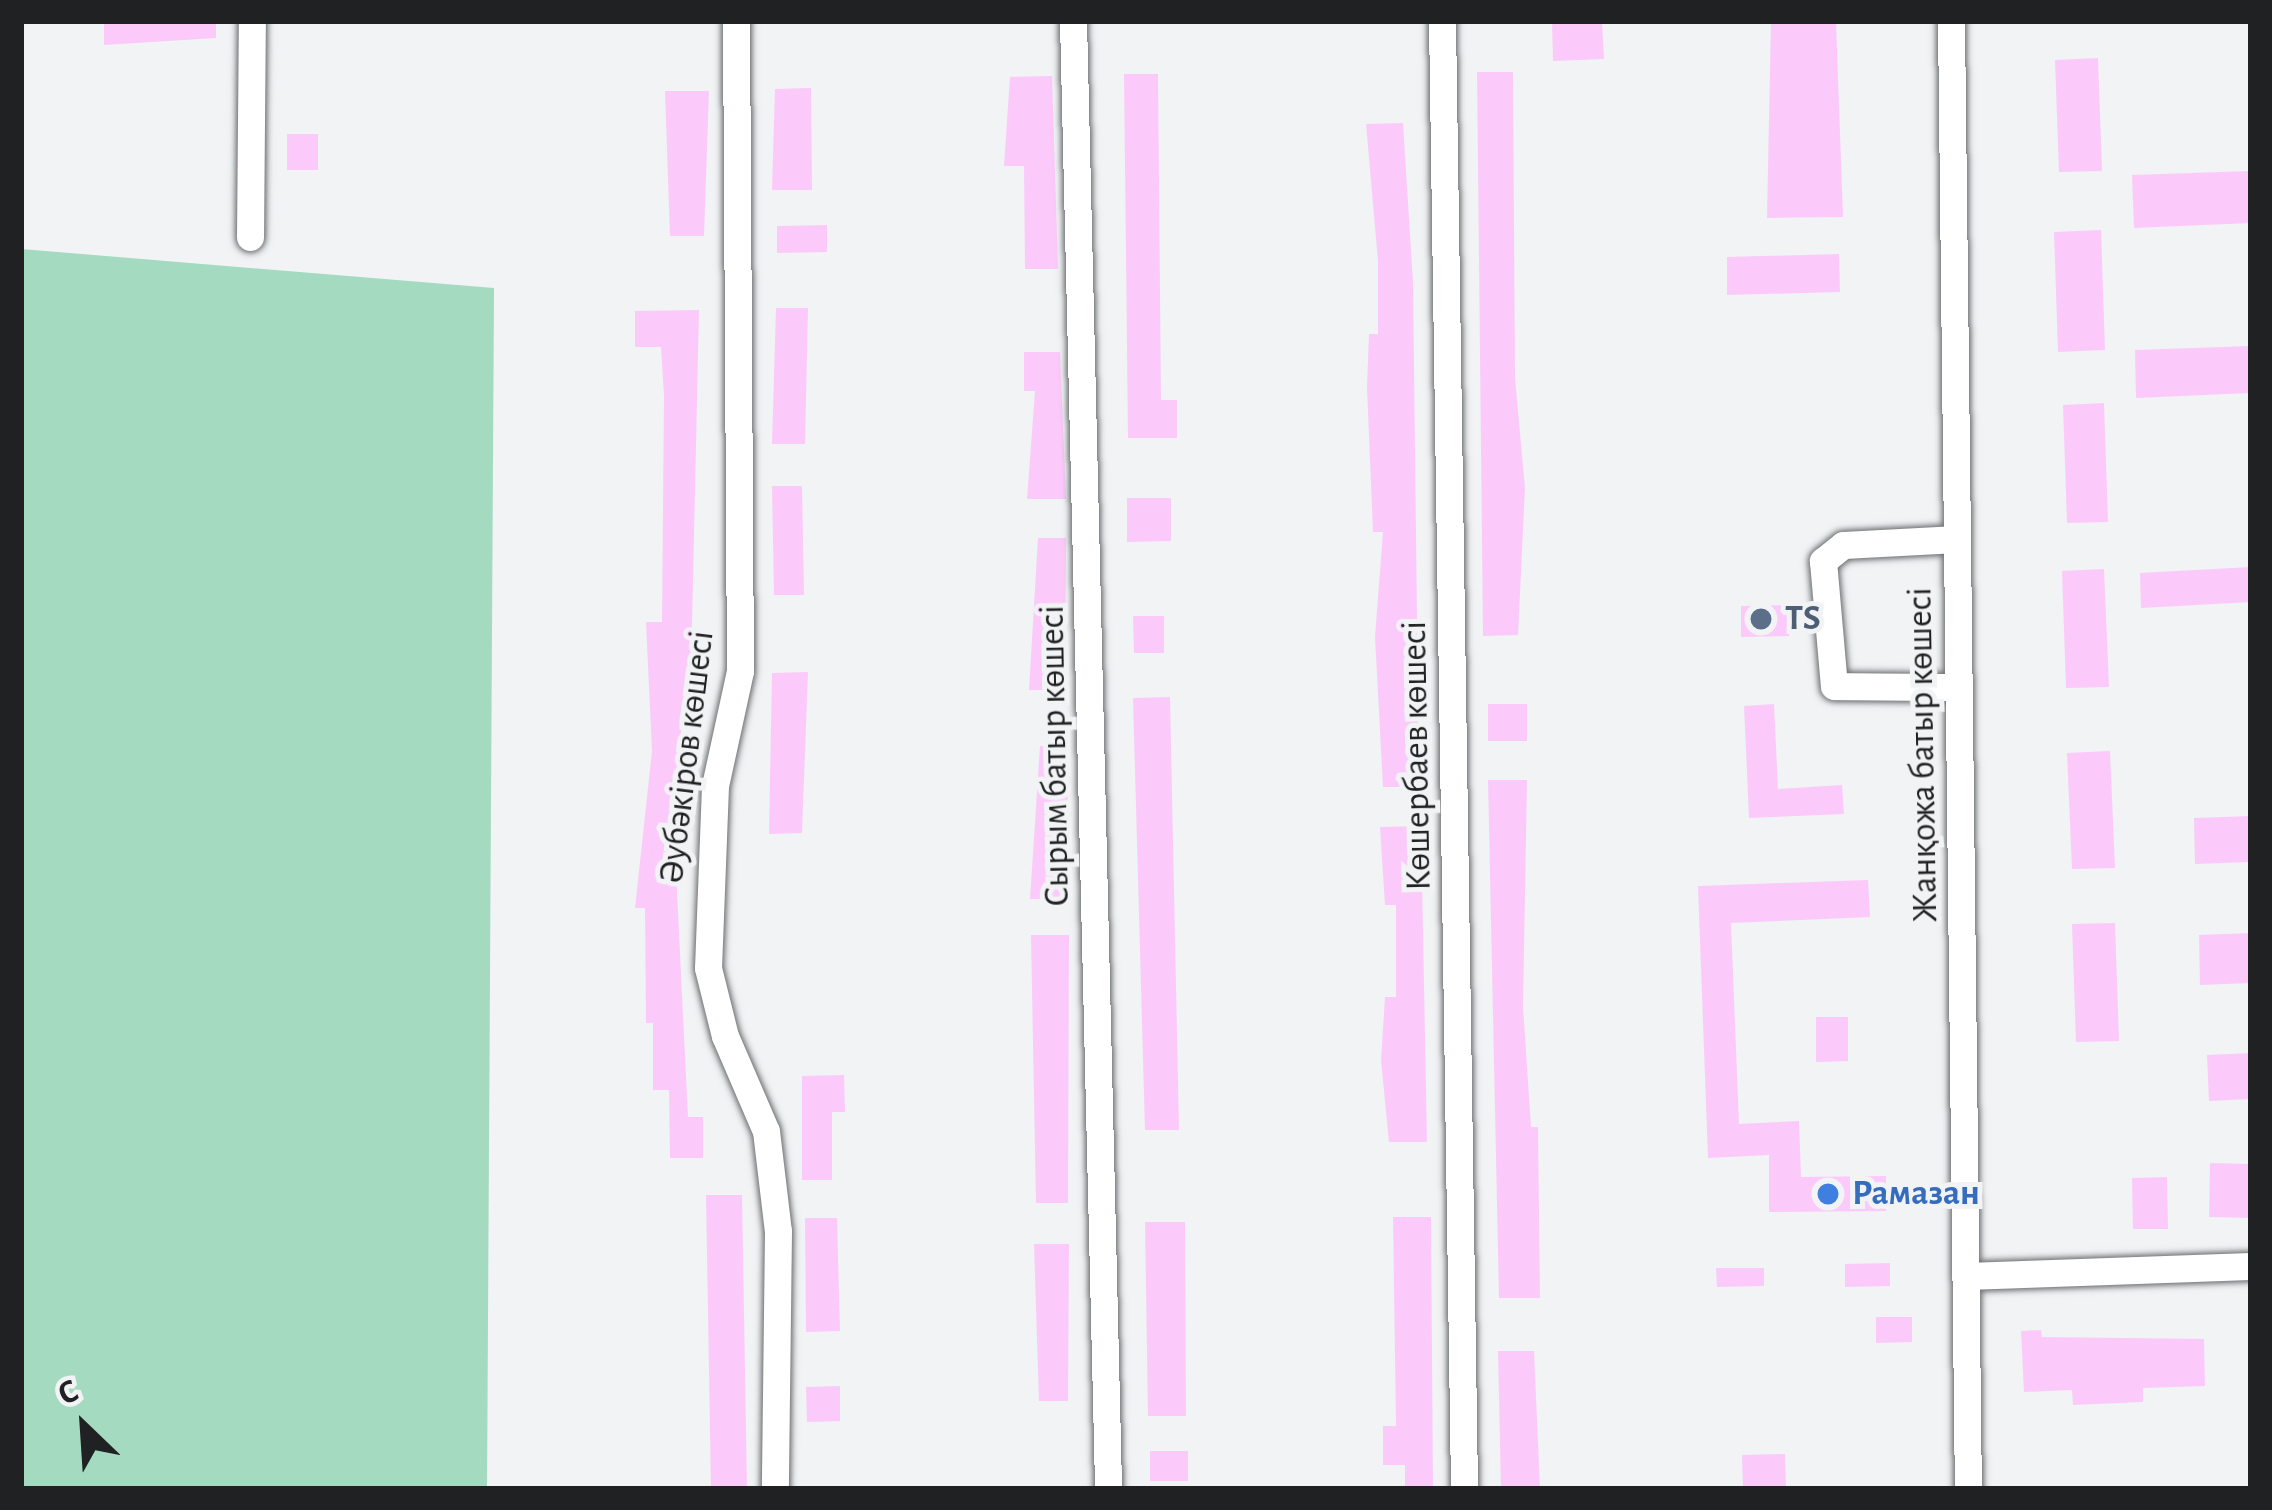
<!DOCTYPE html>
<meta charset="utf-8">
<style>
body{margin:0}
#map{position:relative;width:2272px;height:1510px;overflow:hidden;background:#f1f3f5;font-family:"Alegreya Sans",sans-serif}
div>[style]{position:absolute}
.green>*{inset:0;background:#a4dac0}
.building>*{inset:0;background:#fbcafb}
.roads{filter:drop-shadow(0 0 3px #6d6f71) drop-shadow(0 0 3px #6d6f71)}
.minor>*{height:27px;margin:-13.5px;padding:0 13.5px;transform-origin:13.5px;border-radius:13.5px;background:#fff}
.dots>*{width:33px;height:33px;translate:-50% -50%;box-sizing:border-box;border:6px solid #f1f3f5;border-radius:50%}
span{translate:-50% -50%;white-space:nowrap;text-align:center;line-height:1.15;-webkit-text-stroke:10px #f1f3f5;paint-order:stroke}
.service-label{font-size:36px;color:#4e5e75;font-weight:700}
.left{translate:0 -50%;text-align:left}
.street-label{font-size:36px;color:#202122}
.shop-label{font-size:36px;color:#366cbe;font-weight:700}
.frame{position:absolute;inset:0;border:24px solid #202122;pointer-events:none}
.north{position:absolute;left:24px;top:1366px;width:120px;height:120px;-webkit-text-stroke:9px #f1f3f5;paint-order:stroke;rotate:335deg;font-size:33px;font-weight:700;line-height:48px;text-align:center;color:#202122}
.north::after{content:'';display:block;margin:auto;width:42px;height:54px;background:#202122;clip-path:polygon(50% 0,100% 100%,50% 72%,0 100%)}
</style>
<div id="map">
<div class="green">
<i style="clip-path:polygon(21px 249px,494px 288px,487px 1489px,21px 1489px)"></i>
</div>
<div class="building">
<i style="clip-path:polygon(104px 21px,216px 21px,216px 38px,104px 45px)"></i>
<i style="clip-path:polygon(1552px 21px,1602px 21px,1604px 59px,1553px 61px)"></i>
<i style="clip-path:polygon(1771px 21px,1836px 21px,1843px 217px,1767px 218px)"></i>
<i style="clip-path:polygon(2098px 58px,2102px 171px,2059px 172px,2055px 60px)"></i>
<i style="clip-path:polygon(1477px 72px,1513px 72px,1515px 378px,1525px 488px,1518px 635px,1483px 636px)"></i>
<i style="clip-path:polygon(1124px 74px,1158px 74px,1161px 400px,1177px 400px,1177px 438px,1128px 438px)"></i>
<i style="clip-path:polygon(1052px 76px,1058px 269px,1025px 269px,1024px 166px,1004px 166px,1010px 77px)"></i>
<i style="clip-path:polygon(811px 88px,812px 190px,772px 190px,775px 89px)"></i>
<i style="clip-path:polygon(665px 91px,709px 91px,704px 236px,670px 236px)"></i>
<i style="clip-path:polygon(1403px 123px,1413px 282px,1419px 787px,1383px 787px,1375px 637px,1383px 532px,1373px 532px,1367px 387px,1369px 334px,1378px 334px,1378px 261px,1366px 124px)"></i>
<i style="clip-path:polygon(287px 134px,318px 134px,318px 170px,287px 170px)"></i>
<i style="clip-path:polygon(2250px 171px,2251px 223px,2134px 228px,2132px 175px)"></i>
<i style="clip-path:polygon(827px 225px,827px 252px,777px 253px,777px 226px)"></i>
<i style="clip-path:polygon(2101px 230px,2105px 350px,2058px 352px,2054px 232px)"></i>
<i style="clip-path:polygon(1839px 254px,1840px 292px,1727px 295px,1727px 257px)"></i>
<i style="clip-path:polygon(776px 308px,808px 308px,805px 444px,772px 444px)"></i>
<i style="clip-path:polygon(699px 310px,690px 716px,681px 716px,682px 789px,672px 789px,688px 1117px,703px 1117px,703px 1158px,670px 1158px,669px 1090px,653px 1090px,653px 1023px,646px 1023px,645px 908px,635px 908px,652px 751px,646px 622px,662px 622px,664px 396px,661px 347px,635px 347px,635px 311px)"></i>
<i style="clip-path:polygon(2250px 346px,2251px 393px,2136px 398px,2135px 350px)"></i>
<i style="clip-path:polygon(1024px 352px,1060px 352px,1066px 499px,1027px 499px,1035px 391px,1024px 391px)"></i>
<i style="clip-path:polygon(2104px 403px,2108px 522px,2067px 523px,2063px 405px)"></i>
<i style="clip-path:polygon(772px 486px,802px 486px,804px 595px,774px 595px)"></i>
<i style="clip-path:polygon(1127px 498px,1171px 498px,1171px 541px,1127px 542px)"></i>
<i style="clip-path:polygon(1038px 538px,1066px 538px,1065px 690px,1029px 690px)"></i>
<i style="clip-path:polygon(2251px 567px,2251px 602px,2141px 608px,2140px 573px)"></i>
<i style="clip-path:polygon(2104px 569px,2109px 687px,2066px 688px,2062px 571px)"></i>
<i style="clip-path:polygon(1789px 605px,1789px 636px,1741px 637px,1741px 606px)"></i>
<i style="clip-path:polygon(1133px 616px,1164px 616px,1164px 653px,1134px 653px)"></i>
<i style="clip-path:polygon(808px 672px,802px 833px,769px 834px,772px 673px)"></i>
<i style="clip-path:polygon(1170px 697px,1179px 1130px,1145px 1130px,1133px 698px)"></i>
<i style="clip-path:polygon(1488px 704px,1527px 704px,1527px 741px,1488px 741px)"></i>
<i style="clip-path:polygon(1774px 704px,1778px 789px,1842px 785px,1844px 814px,1749px 818px,1744px 706px)"></i>
<i style="clip-path:polygon(1040px 746px,1068px 746px,1067px 899px,1030px 899px)"></i>
<i style="clip-path:polygon(2110px 751px,2115px 868px,2072px 869px,2067px 753px)"></i>
<i style="clip-path:polygon(1488px 780px,1527px 780px,1523px 1006px,1531px 1127px,1538px 1127px,1540px 1298px,1499px 1298px)"></i>
<i style="clip-path:polygon(2251px 816px,2251px 862px,2195px 864px,2194px 818px)"></i>
<i style="clip-path:polygon(1421px 826px,1427px 1142px,1389px 1142px,1381px 1060px,1385px 997px,1396px 997px,1396px 905px,1385px 905px,1380px 827px)"></i>
<i style="clip-path:polygon(1868px 880px,1870px 917px,1731px 923px,1739px 1124px,1799px 1121px,1801px 1177px,1886px 1176px,1886px 1211px,1769px 1212px,1769px 1155px,1708px 1158px,1698px 886px)"></i>
<i style="clip-path:polygon(2115px 923px,2119px 1041px,2076px 1042px,2072px 924px)"></i>
<i style="clip-path:polygon(2251px 933px,2251px 983px,2200px 985px,2199px 935px)"></i>
<i style="clip-path:polygon(1031px 935px,1069px 935px,1068px 1203px,1036px 1203px)"></i>
<i style="clip-path:polygon(1816px 1017px,1848px 1017px,1848px 1061px,1816px 1062px)"></i>
<i style="clip-path:polygon(2251px 1053px,2251px 1099px,2209px 1101px,2207px 1055px)"></i>
<i style="clip-path:polygon(844px 1075px,845px 1112px,832px 1112px,832px 1180px,802px 1180px,802px 1076px)"></i>
<i style="clip-path:polygon(2210px 1163px,2251px 1164px,2251px 1218px,2209px 1217px)"></i>
<i style="clip-path:polygon(2167px 1177px,2168px 1229px,2133px 1229px,2132px 1178px)"></i>
<i style="clip-path:polygon(706px 1195px,742px 1195px,747px 1489px,711px 1489px)"></i>
<i style="clip-path:polygon(1393px 1217px,1431px 1217px,1433px 1489px,1405px 1489px,1405px 1465px,1383px 1465px,1383px 1426px,1396px 1426px)"></i>
<i style="clip-path:polygon(805px 1218px,837px 1218px,840px 1331px,806px 1332px)"></i>
<i style="clip-path:polygon(1145px 1222px,1185px 1222px,1186px 1416px,1148px 1416px)"></i>
<i style="clip-path:polygon(1034px 1244px,1069px 1244px,1068px 1401px,1039px 1401px)"></i>
<i style="clip-path:polygon(1890px 1263px,1890px 1286px,1845px 1287px,1845px 1264px)"></i>
<i style="clip-path:polygon(1716px 1268px,1764px 1268px,1764px 1286px,1717px 1287px)"></i>
<i style="clip-path:polygon(1876px 1317px,1912px 1317px,1912px 1342px,1876px 1343px)"></i>
<i style="clip-path:polygon(2041px 1330px,2042px 1337px,2204px 1339px,2205px 1386px,2143px 1388px,2143px 1402px,2073px 1405px,2072px 1390px,2024px 1392px,2021px 1331px)"></i>
<i style="clip-path:polygon(1498px 1351px,1534px 1351px,1540px 1489px,1501px 1489px)"></i>
<i style="clip-path:polygon(840px 1386px,840px 1421px,807px 1422px,806px 1387px)"></i>
<i style="clip-path:polygon(1150px 1451px,1188px 1451px,1188px 1481px,1150px 1481px)"></i>
<i style="clip-path:polygon(1785px 1454px,1786px 1489px,1743px 1489px,1742px 1455px)"></i>
</div>
<div class="roads">
<div class="minor">
<i style="left:736px;top:21px;width:650px;rotate:89.65deg"></i>
<i style="left:740px;top:671px;width:118px;rotate:102.3deg"></i>
<i style="left:715px;top:786px;width:182px;rotate:92.2deg"></i>
<i style="left:708px;top:968px;width:70px;rotate:76deg"></i>
<i style="left:725px;top:1036px;width:103px;rotate:66.7deg"></i>
<i style="left:766px;top:1131px;width:101px;rotate:83.2deg"></i>
<i style="left:778px;top:1231px;width:258px;rotate:90.7deg"></i>
<i style="left:1073px;top:21px;width:1468px;rotate:88.63deg"></i>
<i style="left:1442px;top:21px;width:1468px;rotate:89.14deg"></i>
<i style="left:1951px;top:21px;width:1468px;rotate:89.34deg"></i>
<i style="left:250px;top:237px;width:216px;rotate:-89.5deg"></i>
<i style="left:1957px;top:539px;width:114px;rotate:177deg"></i>
<i style="left:1843px;top:545px;width:26px;rotate:141deg"></i>
<i style="left:1823px;top:561px;width:125px;rotate:85deg"></i>
<i style="left:1834px;top:686px;width:124px;rotate:0.5deg"></i>
<i style="left:1966px;top:1276px;width:285px;rotate:-2deg"></i>
</div>
</div>
<div class="dots">
<i style="left:1761px;top:619px;background:#5c6f8a"></i>
<i style="left:1828px;top:1194px;background:#3f7fe0"></i>
</div>
<div class="service-label">
<span class="left" style="left:1785px;top:619px">TS</span>
</div>
<div class="street-label">
<span style="left:1923px;top:755px;rotate:-91deg">Жанқожа батыр көшесі</span>
<span style="left:1055px;top:756px;rotate:-91deg">Сырым батыр көшесі</span>
<span style="left:1417px;top:756px;rotate:-91deg">Көшербаев көшесі</span>
<span style="left:687px;top:757px;rotate:-83deg">Әубәкіров көшесі</span>
</div>
<div class="shop-label">
<span class="left" style="left:1852px;top:1194px">Рамазан</span>
</div>
<div class="frame"></div>
<div class="north">С</div>
</div>
